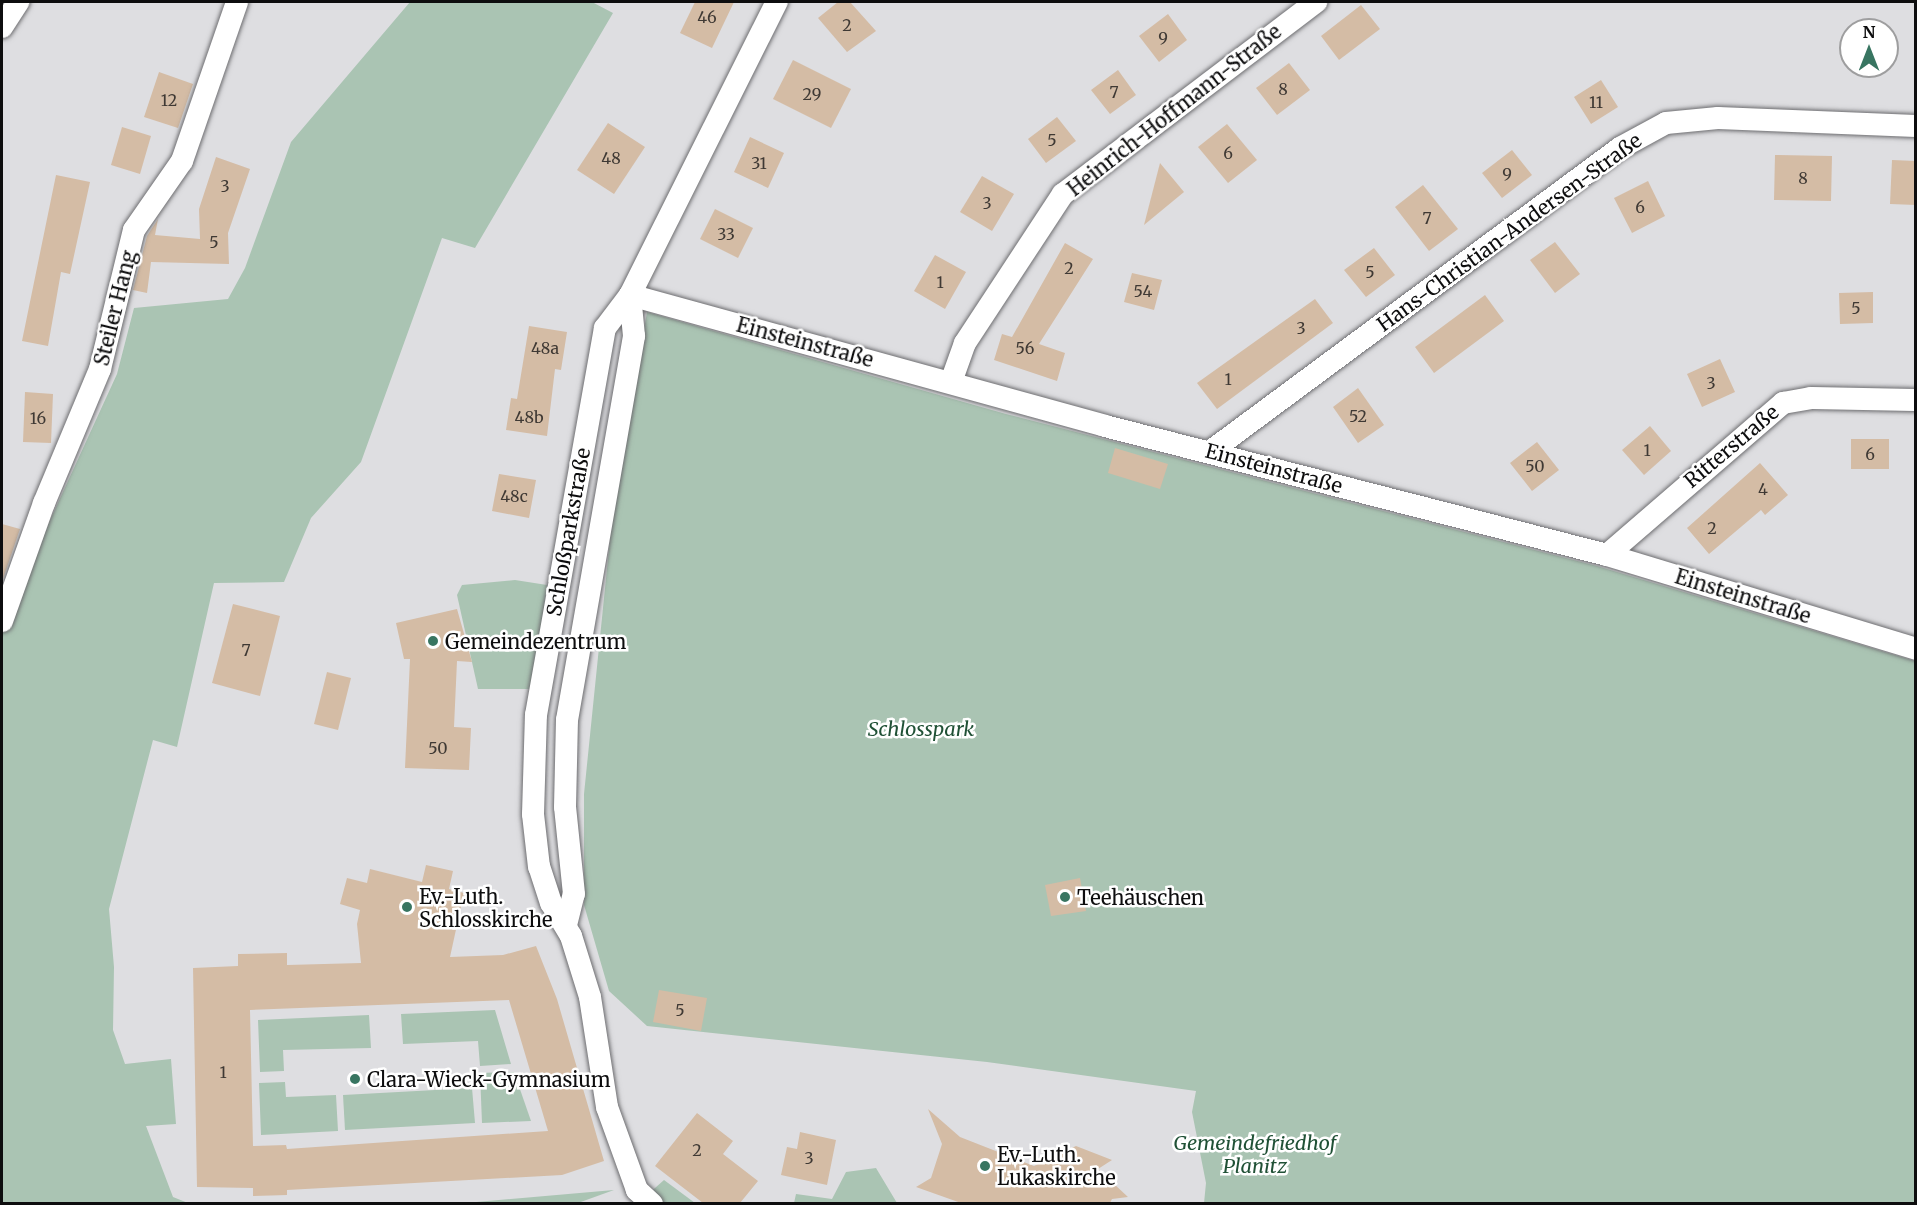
<!DOCTYPE html>
<meta charset="utf-8">
<style>
body{margin:0}
#map{position:relative;width:1917px;height:1205px;overflow:hidden;background:#dedee1;font-family:Merriweather,serif}
div>[style]{position:absolute}
.green>*{inset:0;background:#aac4b3}
.building>*{inset:0;background:#d4bca5}
.roads{filter:drop-shadow(0 0 2px #6d6d70) drop-shadow(0 0 2px #6d6d70)}
.minor>*{height:22px;margin:-11px;padding:0 11px;transform-origin:11px;border-radius:11px;background:#fff}
.dots>*{width:16px;height:16px;translate:-50% -50%;box-sizing:border-box;border:3px solid #fff;border-radius:50%}
span{translate:-50% -50%;white-space:nowrap;text-align:center;line-height:1.15;-webkit-text-stroke:5px #fff;paint-order:stroke}
.number-label{font-size:16px;color:#3f3934}
.number-label span{-webkit-text-stroke-width:0}
.street-label{font-size:20px;color:#0d0d0e}
.poi-label{font-size:20px;color:#0d0d0e}
.left{translate:0 -50%;text-align:left}
.park-label{font-size:20px;color:#205136;font-style:italic}
.frame{position:absolute;inset:0;border:3px solid #0d0d0e;pointer-events:none}
.north{position:absolute;left:1839px;top:18px;width:60px;height:60px;box-sizing:border-box;background:#fff;border:2px solid #9e9e9f;border-radius:50%;rotate:0deg;font-size:16px;font-weight:700;line-height:24px;text-align:center;color:#0d0d0e}
.north::after{content:'';display:block;margin:auto;width:21px;height:27px;background:#387561;clip-path:polygon(50% 0,100% 100%,50% 72%,0 100%)}
</style>
<div id="map">
<div class="green">
<i style="clip-path:polygon(410px 2px,592px 2px,613px 13px,475px 248px,442px 238px,361px 462px,311px 518px,284px 582px,214px 583px,177px 747px,153px 740px,109px 909px,114px 967px,113px 1030px,125px 1064px,171px 1059px,176px 1124px,146px 1126px,173px 1197px,188px 1203px,2px 1204px,2px 625px,117px 374px,134px 308px,228px 299px,245px 268px,291px 142px)"></i>
<i style="clip-path:polygon(647px 312px,1006px 414px,1597px 566px,1915px 661px,1915px 1203px,1204px 1203px,1206px 1183px,1192px 1112px,1196px 1091px,987px 1062px,647px 1026px,609px 991px,584px 905px,584px 794px,613px 510px)"></i>
<i style="clip-path:polygon(515px 580px,547px 585px,533px 689px,478px 689px,457px 595px,462px 585px)"></i>
<i style="clip-path:polygon(495px 1010px,511px 1064px,480px 1066px,478px 1041px,403px 1044px,401px 1014px)"></i>
<i style="clip-path:polygon(369px 1015px,371px 1048px,283px 1050px,284px 1071px,260px 1072px,258px 1020px)"></i>
<i style="clip-path:polygon(514px 1072px,531px 1121px,482px 1123px,480px 1073px)"></i>
<i style="clip-path:polygon(285px 1082px,286px 1097px,336px 1095px,338px 1131px,261px 1135px,259px 1083px)"></i>
<i style="clip-path:polygon(472px 1088px,475px 1123px,345px 1130px,343px 1095px)"></i>
<i style="clip-path:polygon(876px 1168px,897px 1203px,794px 1203px,796px 1194px,832px 1199px,846px 1172px)"></i>
<i style="clip-path:polygon(664px 1180px,695px 1203px,637px 1204px)"></i>
<i style="clip-path:polygon(614px 1190px,578px 1203px,465px 1203px)"></i>
</div>
<div class="building">
<i style="clip-path:polygon(695px 2px,734px 2px,712px 48px,680px 33px)"></i>
<i style="clip-path:polygon(838px 2px,850px 2px,876px 31px,847px 52px,818px 18px)"></i>
<i style="clip-path:polygon(1361px 5px,1380px 29px,1339px 60px,1321px 36px)"></i>
<i style="clip-path:polygon(1168px 14px,1187px 40px,1159px 62px,1139px 36px)"></i>
<i style="clip-path:polygon(793px 60px,851px 89px,831px 128px,773px 99px)"></i>
<i style="clip-path:polygon(1289px 63px,1310px 90px,1277px 115px,1256px 88px)"></i>
<i style="clip-path:polygon(1118px 70px,1136px 95px,1110px 114px,1091px 90px)"></i>
<i style="clip-path:polygon(159px 72px,193px 84px,178px 128px,144px 117px)"></i>
<i style="clip-path:polygon(1601px 80px,1618px 107px,1591px 124px,1574px 97px)"></i>
<i style="clip-path:polygon(1057px 117px,1076px 141px,1046px 163px,1028px 139px)"></i>
<i style="clip-path:polygon(608px 123px,645px 147px,614px 194px,577px 170px)"></i>
<i style="clip-path:polygon(1227px 124px,1257px 160px,1228px 183px,1198px 147px)"></i>
<i style="clip-path:polygon(122px 127px,151px 136px,140px 174px,111px 165px)"></i>
<i style="clip-path:polygon(750px 137px,784px 153px,768px 188px,734px 172px)"></i>
<i style="clip-path:polygon(1512px 150px,1532px 175px,1502px 198px,1482px 173px)"></i>
<i style="clip-path:polygon(1775px 155px,1832px 156px,1831px 201px,1774px 200px)"></i>
<i style="clip-path:polygon(216px 157px,250px 169px,228px 233px,229px 264px,151px 262px,147px 293px,133px 290px,147px 236px,158px 219px,155px 235px,200px 239px,199px 209px)"></i>
<i style="clip-path:polygon(1892px 160px,1916px 161px,1916px 205px,1890px 204px)"></i>
<i style="clip-path:polygon(1160px 163px,1184px 192px,1144px 225px)"></i>
<i style="clip-path:polygon(56px 175px,90px 182px,70px 274px,61px 272px,48px 346px,22px 341px)"></i>
<i style="clip-path:polygon(982px 176px,1014px 194px,992px 231px,960px 212px)"></i>
<i style="clip-path:polygon(1648px 181px,1665px 216px,1632px 233px,1614px 198px)"></i>
<i style="clip-path:polygon(1423px 185px,1458px 229px,1429px 251px,1395px 207px)"></i>
<i style="clip-path:polygon(715px 209px,753px 228px,738px 258px,700px 239px)"></i>
<i style="clip-path:polygon(1555px 242px,1580px 274px,1555px 293px,1530px 260px)"></i>
<i style="clip-path:polygon(1065px 243px,1093px 259px,1039px 344px,1065px 353px,1057px 381px,994px 360px,1002px 334px,1012px 337px)"></i>
<i style="clip-path:polygon(1374px 248px,1395px 275px,1366px 297px,1344px 270px)"></i>
<i style="clip-path:polygon(935px 255px,966px 272px,945px 309px,914px 291px)"></i>
<i style="clip-path:polygon(1132px 273px,1162px 280px,1154px 310px,1124px 302px)"></i>
<i style="clip-path:polygon(1873px 292px,1873px 323px,1840px 324px,1839px 293px)"></i>
<i style="clip-path:polygon(1485px 295px,1504px 321px,1434px 373px,1415px 347px)"></i>
<i style="clip-path:polygon(1315px 299px,1333px 323px,1217px 409px,1197px 383px)"></i>
<i style="clip-path:polygon(529px 326px,567px 332px,561px 370px,555px 369px,547px 436px,506px 430px,511px 398px,517px 399px)"></i>
<i style="clip-path:polygon(1720px 359px,1735px 392px,1702px 407px,1687px 374px)"></i>
<i style="clip-path:polygon(1358px 388px,1384px 425px,1358px 443px,1333px 407px)"></i>
<i style="clip-path:polygon(25px 392px,53px 394px,51px 443px,23px 442px)"></i>
<i style="clip-path:polygon(1650px 426px,1671px 451px,1644px 475px,1622px 450px)"></i>
<i style="clip-path:polygon(1851px 439px,1889px 439px,1889px 469px,1851px 469px)"></i>
<i style="clip-path:polygon(1537px 442px,1559px 470px,1532px 491px,1510px 463px)"></i>
<i style="clip-path:polygon(1115px 448px,1168px 464px,1160px 489px,1108px 473px)"></i>
<i style="clip-path:polygon(1760px 463px,1788px 495px,1765px 515px,1761px 510px,1709px 554px,1687px 528px)"></i>
<i style="clip-path:polygon(499px 474px,536px 480px,529px 518px,492px 511px)"></i>
<i style="clip-path:polygon(2px 524px,20px 529px,2px 582px)"></i>
<i style="clip-path:polygon(233px 604px,280px 616px,260px 696px,212px 683px)"></i>
<i style="clip-path:polygon(457px 609px,472px 662px,457px 661px,454px 727px,471px 728px,469px 770px,405px 768px,410px 659px,404px 659px,396px 623px)"></i>
<i style="clip-path:polygon(327px 672px,351px 678px,338px 730px,314px 724px)"></i>
<i style="clip-path:polygon(evenodd,426px 865px,453px 871px,449px 889px,464px 893px,450px 957px,503px 955px,536px 946px,557px 999px,604px 1161px,562px 1175px,287px 1190px,287px 1195px,253px 1196px,253px 1188px,197px 1187px,193px 968px,238px 966px,238px 954px,287px 953px,287px 965px,361px 963px,357px 924px,360px 910px,340px 904px,347px 878px,367px 883px,370px 869px,422px 882px,426px 865px,509px 1000px,548px 1131px,287px 1149px,286px 1145px,253px 1146px,250px 1010px,509px 1000px)"></i>
<i style="clip-path:polygon(1080px 878px,1086px 911px,1051px 916px,1045px 885px)"></i>
<i style="clip-path:polygon(659px 990px,707px 998px,701px 1031px,653px 1022px)"></i>
<i style="clip-path:polygon(928px 1109px,960px 1137px,1034px 1166px,1076px 1146px,1112px 1160px,1098px 1169px,1128px 1197px,1112px 1199px,1110px 1203px,961px 1203px,916px 1187px,931px 1178px,942px 1144px)"></i>
<i style="clip-path:polygon(697px 1113px,733px 1141px,723px 1154px,758px 1181px,740px 1203px,703px 1203px,655px 1166px)"></i>
<i style="clip-path:polygon(800px 1132px,836px 1140px,827px 1185px,781px 1175px,787px 1147px,797px 1149px)"></i>
</div>
<div class="roads">
<div class="minor">
<i style="left:2px;top:27px;width:30px;rotate:-57deg"></i>
<i style="left:630px;top:295px;width:493px;rotate:15.4deg"></i>
<i style="left:1105px;top:426px;width:518px;rotate:14.41deg"></i>
<i style="left:1607px;top:555px;width:323px;rotate:16.9deg"></i>
<i style="left:951px;top:382px;width:41px;rotate:-70.3deg"></i>
<i style="left:965px;top:343px;width:178px;rotate:-56.7deg"></i>
<i style="left:1063px;top:194px;width:318px;rotate:-37.2deg"></i>
<i style="left:1211px;top:451px;width:509px;rotate:-36.53deg"></i>
<i style="left:1620px;top:148px;width:52px;rotate:-28.5deg"></i>
<i style="left:1666px;top:123px;width:52px;rotate:-5.5deg"></i>
<i style="left:1718px;top:118px;width:198px;rotate:2.3deg"></i>
<i style="left:1607px;top:555px;width:233px;rotate:-40.8deg"></i>
<i style="left:1783px;top:403px;width:28px;rotate:-10deg"></i>
<i style="left:1811px;top:398px;width:105px;rotate:1.1deg"></i>
<i style="left:2px;top:621px;width:125px;rotate:-70.4deg"></i>
<i style="left:44px;top:503px;width:145px;rotate:-67.3deg"></i>
<i style="left:100px;top:369px;width:143px;rotate:-76.3deg"></i>
<i style="left:134px;top:230px;width:84px;rotate:-55.2deg"></i>
<i style="left:182px;top:161px;width:168px;rotate:-70.9deg"></i>
<i style="left:566px;top:925px;width:32px;rotate:-76deg"></i>
<i style="left:574px;top:894px;width:87px;rotate:-95.9deg"></i>
<i style="left:565px;top:807px;width:87px;rotate:-88.7deg"></i>
<i style="left:567px;top:720px;width:390px;rotate:-80.1deg"></i>
<i style="left:634px;top:336px;width:41px;rotate:-95.6deg"></i>
<i style="left:652px;top:1204px;width:21px;rotate:-137deg"></i>
<i style="left:637px;top:1190px;width:88px;rotate:-109.9deg"></i>
<i style="left:607px;top:1107px;width:111px;rotate:-98.8deg"></i>
<i style="left:590px;top:997px;width:64px;rotate:-107.3deg"></i>
<i style="left:571px;top:936px;width:39px;rotate:-121deg"></i>
<i style="left:551px;top:903px;width:38px;rotate:-108deg"></i>
<i style="left:539px;top:867px;width:53px;rotate:-96.5deg"></i>
<i style="left:533px;top:814px;width:99px;rotate:-88.3deg"></i>
<i style="left:536px;top:715px;width:393px;rotate:-79.9deg"></i>
<i style="left:605px;top:328px;width:41px;rotate:-52.9deg"></i>
<i style="left:630px;top:295px;width:328px;rotate:-63.4deg"></i>
</div>
</div>
<div class="dots">
<i style="left:433px;top:641px;background:#387561"></i>
<i style="left:1065px;top:897px;background:#387561"></i>
<i style="left:407px;top:907px;background:#387561"></i>
<i style="left:355px;top:1079px;background:#387561"></i>
<i style="left:985px;top:1166px;background:#387561"></i>
</div>
<div class="number-label">
<span style="left:707px;top:17px">46</span>
<span style="left:847px;top:25px">2</span>
<span style="left:1163px;top:38px">9</span>
<span style="left:1283px;top:89px">8</span>
<span style="left:1114px;top:92px">7</span>
<span style="left:812px;top:94px">29</span>
<span style="left:169px;top:100px">12</span>
<span style="left:1596px;top:102px">11</span>
<span style="left:1052px;top:140px">5</span>
<span style="left:1228px;top:153px">6</span>
<span style="left:611px;top:158px">48</span>
<span style="left:759px;top:163px">31</span>
<span style="left:1507px;top:174px">9</span>
<span style="left:1803px;top:178px">8</span>
<span style="left:225px;top:186px">3</span>
<span style="left:987px;top:203px">3</span>
<span style="left:1640px;top:207px">6</span>
<span style="left:1427px;top:218px">7</span>
<span style="left:726px;top:234px">33</span>
<span style="left:214px;top:242px">5</span>
<span style="left:1069px;top:268px">2</span>
<span style="left:1370px;top:272px">5</span>
<span style="left:940px;top:282px">1</span>
<span style="left:1143px;top:291px">54</span>
<span style="left:1856px;top:308px">5</span>
<span style="left:1301px;top:328px">3</span>
<span style="left:545px;top:348px">48a</span>
<span style="left:1025px;top:348px">56</span>
<span style="left:1228px;top:379px">1</span>
<span style="left:1711px;top:383px">3</span>
<span style="left:1358px;top:416px">52</span>
<span style="left:529px;top:417px">48b</span>
<span style="left:38px;top:418px">16</span>
<span style="left:1647px;top:450px">1</span>
<span style="left:1870px;top:454px">6</span>
<span style="left:1535px;top:466px">50</span>
<span style="left:1763px;top:489px">4</span>
<span style="left:514px;top:496px">48c</span>
<span style="left:1712px;top:528px">2</span>
<span style="left:246px;top:650px">7</span>
<span style="left:438px;top:748px">50</span>
<span style="left:680px;top:1010px">5</span>
<span style="left:223px;top:1072px">1</span>
<span style="left:697px;top:1150px">2</span>
<span style="left:809px;top:1158px">3</span>
</div>
<div class="street-label">
<span style="left:1174px;top:110px;rotate:-38deg">Heinrich-Hoffmann-Straße</span>
<span style="left:1509px;top:232px;rotate:-36deg">Hans-Christian-Andersen-Straße</span>
<span style="left:115px;top:308px;rotate:-76deg">Steiler Hang</span>
<span style="left:805px;top:342px;rotate:15deg">Einsteinstraße</span>
<span style="left:1731px;top:446px;rotate:-40deg">Ritterstraße</span>
<span style="left:1274px;top:468px;rotate:15deg">Einsteinstraße</span>
<span style="left:568px;top:532px;rotate:-80deg">Schloßparkstraße</span>
<span style="left:1743px;top:596px;rotate:17deg">Einsteinstraße</span>
</div>
<div class="poi-label">
<span class="left" style="left:445px;top:641px">Gemeindezentrum</span>
<span class="left" style="left:419px;top:908px">Ev.-Luth.<br>Schlosskirche</span>
<span class="left" style="left:1077px;top:897px">Teehäuschen</span>
<span class="left" style="left:367px;top:1079px">Clara-Wieck-Gymnasium</span>
<span class="left" style="left:997px;top:1166px">Ev.-Luth.<br>Lukaskirche</span>
</div>
<div class="park-label">
<span style="left:921px;top:728px">Schlosspark</span>
<span style="left:1255px;top:1154px">Gemeindefriedhof<br>Planitz</span>
</div>
<div class="frame"></div>
<div class="north">N</div>
</div>
